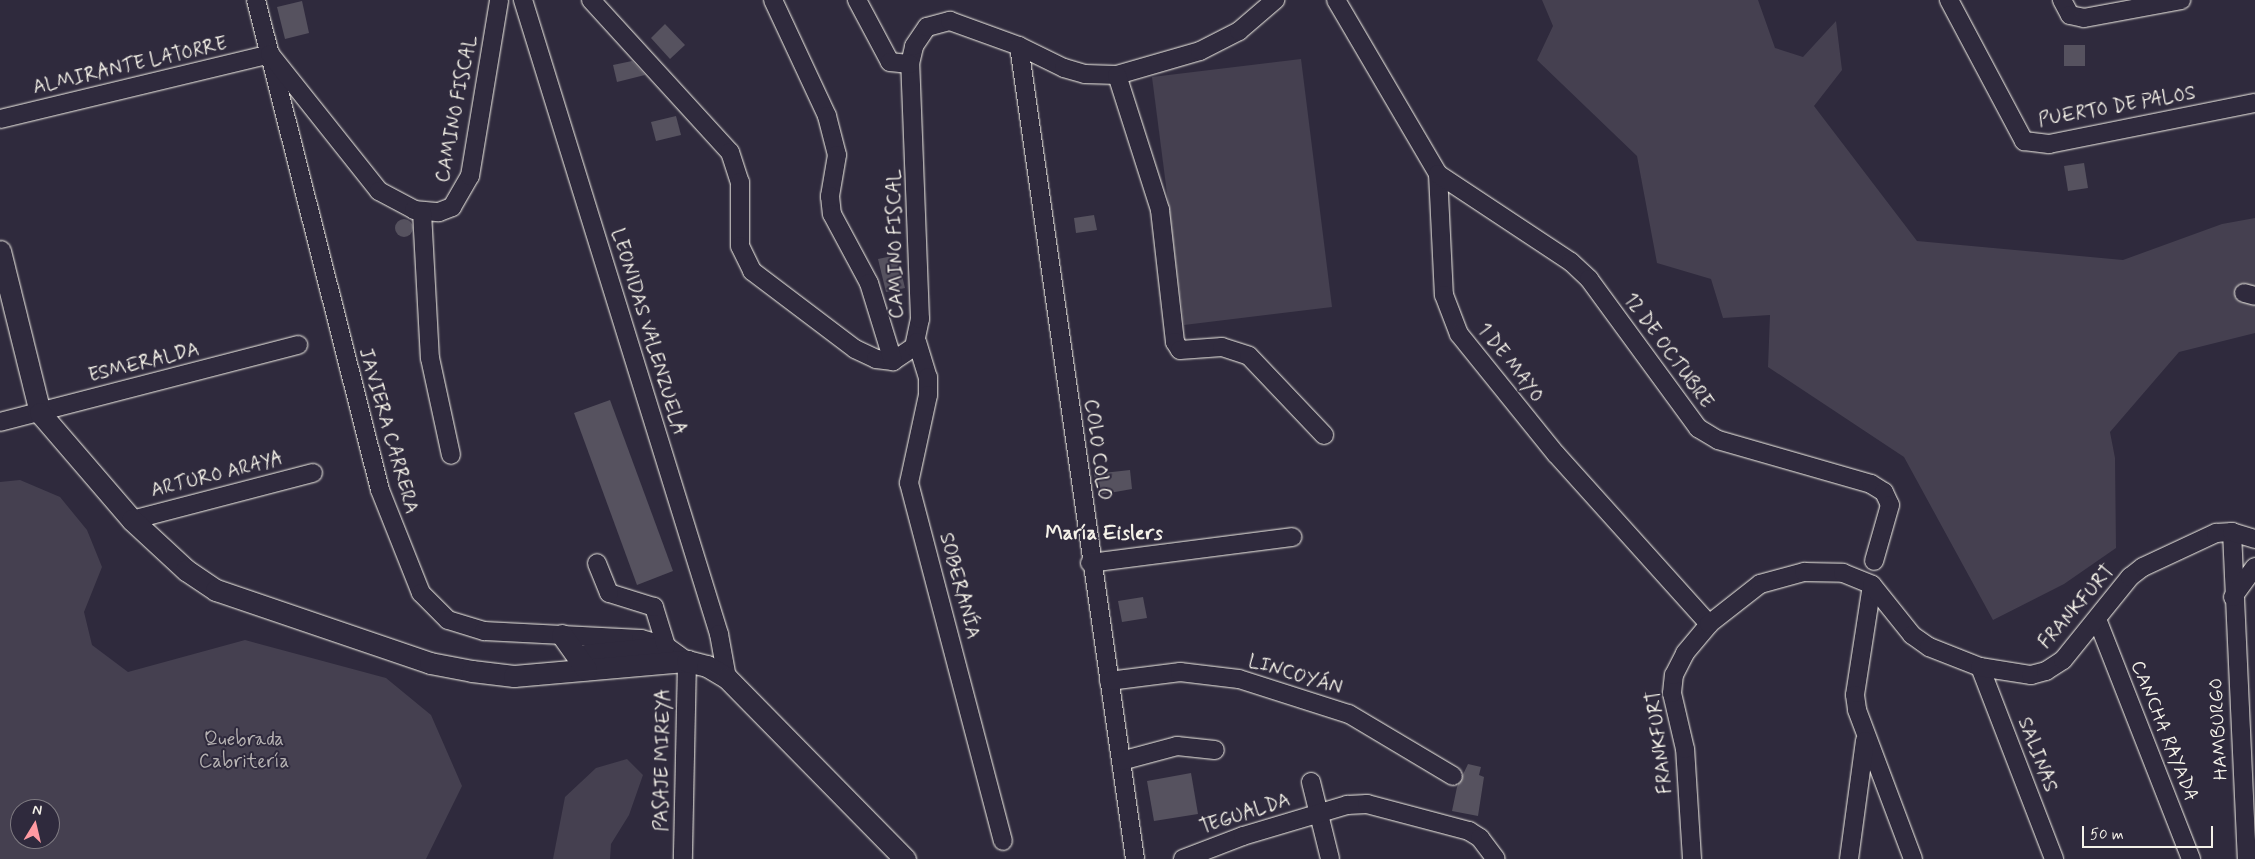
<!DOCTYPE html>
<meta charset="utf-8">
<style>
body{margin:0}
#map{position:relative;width:2255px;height:859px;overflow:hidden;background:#2f2a3d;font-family:Mynerve,sans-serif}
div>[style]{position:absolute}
.green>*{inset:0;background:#454050}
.building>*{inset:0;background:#56525f}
.round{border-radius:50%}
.roads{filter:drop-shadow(0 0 1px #f4f1e8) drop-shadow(0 0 1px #f4f1e8)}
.minor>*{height:18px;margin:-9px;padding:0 9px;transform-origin:9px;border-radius:9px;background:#2f2a3d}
.major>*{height:21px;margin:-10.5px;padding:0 10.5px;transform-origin:10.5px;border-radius:10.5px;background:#2f2a3d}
span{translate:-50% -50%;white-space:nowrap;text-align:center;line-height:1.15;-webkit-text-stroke:4px #2f2a3d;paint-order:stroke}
.street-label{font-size:19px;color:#f4f1e8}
.park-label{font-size:19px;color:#b7b3b3}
.neighbourhood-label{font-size:20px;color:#f4f1e8;font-weight:700}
.north{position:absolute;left:10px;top:799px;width:50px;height:50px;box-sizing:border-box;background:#2f2a3d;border:1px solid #7e7a81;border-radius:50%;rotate:9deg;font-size:14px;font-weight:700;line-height:20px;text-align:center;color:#f4f1e8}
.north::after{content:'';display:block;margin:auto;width:18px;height:22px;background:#ff9aa2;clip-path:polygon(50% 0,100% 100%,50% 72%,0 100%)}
.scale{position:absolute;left:2082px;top:826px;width:131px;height:22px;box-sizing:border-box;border:2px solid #f4f1e8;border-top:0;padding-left:6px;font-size:15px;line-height:18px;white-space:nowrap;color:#f4f1e8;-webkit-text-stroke:4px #2f2a3d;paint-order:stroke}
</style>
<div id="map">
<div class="green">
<i style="clip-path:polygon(1542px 0,1758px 0,1775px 48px,1803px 57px,1836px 21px,1842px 70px,1814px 106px,1917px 241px,2123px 260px,2222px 224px,2255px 218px,2255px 333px,2179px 352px,2110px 432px,2115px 458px,2116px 548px,2064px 584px,1993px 620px,1904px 457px,1768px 367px,1770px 315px,1723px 318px,1711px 279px,1657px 263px,1637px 156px,1537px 60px,1553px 26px)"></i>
<i style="clip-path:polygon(1301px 59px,1332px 307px,1184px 325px,1152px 77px)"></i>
<i style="clip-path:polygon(evenodd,20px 480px,60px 497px,87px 530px,102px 567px,84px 612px,92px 645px,128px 672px,245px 640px,386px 678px,431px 715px,462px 786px,426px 859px,0 859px,0 482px,20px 480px,20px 809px,50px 809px,50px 839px,20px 839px,20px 809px)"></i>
<i style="clip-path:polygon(627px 759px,643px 775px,629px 815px,611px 844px,610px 859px,553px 859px,565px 797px,596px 768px)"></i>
</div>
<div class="building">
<i style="clip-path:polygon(302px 1px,309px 33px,285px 39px,277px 7px)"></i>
<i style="clip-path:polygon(665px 24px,685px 45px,670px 59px,651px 38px)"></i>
<i style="clip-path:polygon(2064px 45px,2085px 45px,2085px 66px,2064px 66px)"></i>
<i style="clip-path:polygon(632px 61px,645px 75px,617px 82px,613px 65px)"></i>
<i style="clip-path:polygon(676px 116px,681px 135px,656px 141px,651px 122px)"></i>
<i style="clip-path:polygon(2084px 163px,2088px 188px,2068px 191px,2064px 166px)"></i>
<i style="clip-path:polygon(1094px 215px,1097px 230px,1076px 233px,1074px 218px)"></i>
<i class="round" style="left:395px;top:219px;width:18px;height:18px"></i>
<i style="clip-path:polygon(897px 255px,905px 288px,886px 292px,878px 259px)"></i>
<i style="clip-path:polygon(610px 400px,673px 571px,637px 585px,574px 413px)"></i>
<i style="clip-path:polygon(1130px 470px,1132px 489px,1098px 495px,1094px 474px)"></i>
<i style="clip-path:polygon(1143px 597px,1147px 618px,1122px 622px,1118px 601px)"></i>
<i style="clip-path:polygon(1468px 764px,1481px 767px,1479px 775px,1484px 777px,1478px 816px,1452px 811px,1457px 787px)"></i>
<i style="clip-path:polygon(1191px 773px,1198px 814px,1154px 821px,1147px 781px)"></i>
</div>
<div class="roads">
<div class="minor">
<i style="left:256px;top:0;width:505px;rotate:75.8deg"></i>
<i style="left:380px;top:490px;width:111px;rotate:68.3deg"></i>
<i style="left:421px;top:593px;width:38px;rotate:45deg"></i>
<i style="left:448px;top:620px;width:38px;rotate:17deg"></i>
<i style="left:484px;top:631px;width:157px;rotate:2.9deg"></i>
<i style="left:641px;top:639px;width:26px;rotate:16deg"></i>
<i style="left:666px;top:646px;width:26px;rotate:36deg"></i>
<i style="left:687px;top:661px;width:198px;rotate:91.2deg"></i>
<i style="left:523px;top:0;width:664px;rotate:72.82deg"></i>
<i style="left:719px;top:634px;width:45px;rotate:79.7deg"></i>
<i style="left:591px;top:0;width:206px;rotate:47.6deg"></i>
<i style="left:730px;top:152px;width:32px;rotate:72deg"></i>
<i style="left:740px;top:182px;width:64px;rotate:90deg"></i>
<i style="left:740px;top:246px;width:28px;rotate:64deg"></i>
<i style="left:752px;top:271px;width:129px;rotate:37.1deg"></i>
<i style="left:855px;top:349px;width:23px;rotate:25deg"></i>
<i style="left:876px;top:359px;width:17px;rotate:7deg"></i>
<i style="left:893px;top:361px;width:25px;rotate:-34deg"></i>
<i style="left:914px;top:347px;width:29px;rotate:-78deg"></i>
<i style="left:920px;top:319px;width:255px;rotate:-92.2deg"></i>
<i style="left:910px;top:64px;width:18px;rotate:-77deg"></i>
<i style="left:914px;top:46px;width:23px;rotate:-56deg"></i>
<i style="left:927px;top:27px;width:24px;rotate:-15deg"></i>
<i style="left:950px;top:21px;width:73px;rotate:19.9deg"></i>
<i style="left:1019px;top:46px;width:50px;rotate:26.1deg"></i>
<i style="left:1064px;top:68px;width:22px;rotate:16deg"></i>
<i style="left:1085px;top:74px;width:32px;rotate:2deg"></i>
<i style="left:1117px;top:75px;width:86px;rotate:-16.1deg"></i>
<i style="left:1200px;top:51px;width:44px;rotate:-27.1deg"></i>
<i style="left:1239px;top:31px;width:48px;rotate:-40.7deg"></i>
<i style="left:773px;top:0;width:128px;rotate:65deg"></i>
<i style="left:827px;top:116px;width:40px;rotate:75.6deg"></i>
<i style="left:837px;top:155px;width:42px;rotate:99.7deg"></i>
<i style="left:830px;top:196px;width:18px;rotate:84deg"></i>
<i style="left:832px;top:214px;width:78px;rotate:61.8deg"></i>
<i style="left:869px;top:283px;width:82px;rotate:72.9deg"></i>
<i style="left:857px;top:0;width:70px;rotate:62deg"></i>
<i style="left:890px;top:62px;width:20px;rotate:6deg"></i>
<i style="left:1336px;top:0;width:202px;rotate:59.6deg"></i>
<i style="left:1438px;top:174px;width:121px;rotate:87.2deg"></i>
<i style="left:1444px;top:295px;width:42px;rotate:69deg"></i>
<i style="left:1459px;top:334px;width:154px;rotate:51.1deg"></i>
<i style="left:1556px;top:454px;width:229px;rotate:48deg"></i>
<i style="left:1949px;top:0;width:160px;rotate:62deg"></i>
<i style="left:2024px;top:141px;width:25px;rotate:7deg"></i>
<i style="left:2049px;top:144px;width:210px;rotate:-11.3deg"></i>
<i style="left:2062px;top:0;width:17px;rotate:62deg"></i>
<i style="left:2070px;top:15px;width:14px;rotate:12deg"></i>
<i style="left:2084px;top:18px;width:99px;rotate:-10.5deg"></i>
<i style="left:1019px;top:46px;width:821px;rotate:81.88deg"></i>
<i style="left:1117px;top:75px;width:142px;rotate:72.3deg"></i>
<i style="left:1160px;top:210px;width:133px;rotate:83.5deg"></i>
<i style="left:1175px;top:342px;width:9px;rotate:58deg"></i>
<i style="left:1180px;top:350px;width:42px;rotate:-4.1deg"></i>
<i style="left:1222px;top:347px;width:28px;rotate:18deg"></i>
<i style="left:1249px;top:356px;width:109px;rotate:46.5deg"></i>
<i style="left:0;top:119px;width:278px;rotate:-13.5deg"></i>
<i style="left:270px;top:54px;width:175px;rotate:51.5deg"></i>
<i style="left:379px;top:191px;width:40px;rotate:28deg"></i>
<i style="left:414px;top:210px;width:25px;rotate:5deg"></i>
<i style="left:439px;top:212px;width:14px;rotate:-21deg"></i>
<i style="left:452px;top:207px;width:36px;rotate:-60deg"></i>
<i style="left:470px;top:176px;width:178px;rotate:-80.6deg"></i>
<i style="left:1438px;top:174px;width:159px;rotate:33.5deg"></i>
<i style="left:1571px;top:262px;width:25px;rotate:43deg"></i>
<i style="left:1589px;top:279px;width:185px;rotate:53.8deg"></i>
<i style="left:1698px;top:428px;width:23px;rotate:31deg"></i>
<i style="left:1718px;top:440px;width:159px;rotate:16deg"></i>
<i style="left:1871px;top:484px;width:15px;rotate:32deg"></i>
<i style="left:1884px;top:492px;width:14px;rotate:65deg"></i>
<i style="left:1890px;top:505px;width:58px;rotate:105.9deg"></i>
<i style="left:422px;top:212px;width:146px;rotate:86.9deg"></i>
<i style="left:430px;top:358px;width:99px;rotate:77.8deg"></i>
<i style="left:2244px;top:293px;width:11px;rotate:15deg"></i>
<i style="left:917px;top:342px;width:37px;rotate:73deg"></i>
<i style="left:928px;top:377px;width:18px;rotate:90deg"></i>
<i style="left:928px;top:395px;width:90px;rotate:102.2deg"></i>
<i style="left:909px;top:483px;width:370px;rotate:75.3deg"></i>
<i style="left:0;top:422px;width:308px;rotate:-14.5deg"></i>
<i style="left:132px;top:520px;width:187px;rotate:-14.6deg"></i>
<i style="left:2232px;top:532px;width:327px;rotate:87.4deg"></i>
<i style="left:1090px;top:563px;width:204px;rotate:-7.3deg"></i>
<i style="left:1872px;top:585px;width:111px;rotate:98.8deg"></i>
<i style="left:1855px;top:695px;width:15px;rotate:82deg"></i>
<i style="left:1857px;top:710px;width:159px;rotate:69.4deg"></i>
<i style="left:2233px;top:597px;width:37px;rotate:-54deg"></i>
<i style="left:2097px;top:619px;width:258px;rotate:68.6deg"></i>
<i style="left:576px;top:655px;width:90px;rotate:-5.7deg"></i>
<i style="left:666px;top:646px;width:41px;rotate:-107.1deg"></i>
<i style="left:654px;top:607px;width:47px;rotate:-162.7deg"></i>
<i style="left:609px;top:593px;width:32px;rotate:-112deg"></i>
<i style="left:1980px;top:667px;width:206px;rotate:68.9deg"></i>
<i style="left:1109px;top:681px;width:72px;rotate:-7.2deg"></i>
<i style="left:1180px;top:672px;width:59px;rotate:6.8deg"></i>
<i style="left:1239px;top:679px;width:115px;rotate:17.7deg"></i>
<i style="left:1349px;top:714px;width:121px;rotate:30.8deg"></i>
<i style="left:1121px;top:761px;width:58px;rotate:-15deg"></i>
<i style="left:1177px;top:746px;width:38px;rotate:6deg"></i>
<i style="left:1311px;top:782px;width:79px;rotate:76.1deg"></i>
<i style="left:1183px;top:859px;width:64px;rotate:-21deg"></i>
<i style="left:1243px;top:836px;width:109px;rotate:-16.6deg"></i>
<i style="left:1347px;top:805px;width:20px;rotate:-3deg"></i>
<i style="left:1367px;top:804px;width:106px;rotate:14.8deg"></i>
<i style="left:1469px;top:831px;width:13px;rotate:32deg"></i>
<i style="left:1480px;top:838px;width:26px;rotate:53deg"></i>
<i style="left:1692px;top:859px;width:110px;rotate:-93.6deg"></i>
<i style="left:1685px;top:749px;width:57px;rotate:-103.1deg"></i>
<i style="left:1672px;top:693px;width:18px;rotate:-84deg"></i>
<i style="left:1674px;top:675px;width:25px;rotate:-63deg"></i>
<i style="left:1685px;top:653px;width:38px;rotate:-50deg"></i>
<i style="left:1709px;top:624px;width:65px;rotate:-38.1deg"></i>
<i style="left:1760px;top:584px;width:46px;rotate:-15.3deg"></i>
<i style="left:1804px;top:572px;width:39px;rotate:1deg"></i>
<i style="left:1843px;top:573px;width:31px;rotate:22deg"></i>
<i style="left:1872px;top:585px;width:64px;rotate:51.3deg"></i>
<i style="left:1912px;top:635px;width:21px;rotate:35deg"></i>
<i style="left:1929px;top:647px;width:55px;rotate:21.4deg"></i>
<i style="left:1980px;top:667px;width:52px;rotate:8.9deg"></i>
<i style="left:2031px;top:675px;width:16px;rotate:-15deg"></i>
<i style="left:2046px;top:671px;width:20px;rotate:-33deg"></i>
<i style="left:2063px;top:660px;width:107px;rotate:-51.1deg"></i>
<i style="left:2130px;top:577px;width:16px;rotate:-38deg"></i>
<i style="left:2143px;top:567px;width:81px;rotate:-25deg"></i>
<i style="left:2216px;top:533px;width:16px;rotate:-4deg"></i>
<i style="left:2232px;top:532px;width:24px;rotate:17deg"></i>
<i style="left:1849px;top:859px;width:119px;rotate:-82.3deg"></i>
</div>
<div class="major">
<i style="left:0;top:251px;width:167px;rotate:76.1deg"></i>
<i style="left:40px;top:413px;width:141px;rotate:49.3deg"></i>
<i style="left:132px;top:520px;width:74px;rotate:42.8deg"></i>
<i style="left:186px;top:570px;width:36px;rotate:34deg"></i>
<i style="left:216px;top:590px;width:226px;rotate:18.8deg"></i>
<i style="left:430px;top:663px;width:43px;rotate:10.8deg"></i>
<i style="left:472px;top:671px;width:42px;rotate:6.8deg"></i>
<i style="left:514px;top:676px;width:174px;rotate:-5deg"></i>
<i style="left:687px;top:661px;width:21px;rotate:14deg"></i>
<i style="left:707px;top:666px;width:23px;rotate:31deg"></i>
<i style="left:727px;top:678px;width:254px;rotate:45.5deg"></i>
<i style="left:562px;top:635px;width:42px;rotate:54.8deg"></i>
</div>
</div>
<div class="street-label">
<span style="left:130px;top:66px;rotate:-13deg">ALMIRANTE LATORRE</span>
<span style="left:2117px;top:107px;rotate:-10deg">PUERTO DE PALOS</span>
<span style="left:457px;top:109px;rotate:-79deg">CAMINO FISCAL</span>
<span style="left:896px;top:244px;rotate:-91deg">CAMINO FISCAL</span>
<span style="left:648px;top:332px;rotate:73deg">LEONIDAS VALENZUELA</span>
<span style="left:1668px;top:351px;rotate:54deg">12 DE OCTUBRE</span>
<span style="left:144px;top:363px;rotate:-14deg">ESMERALDA</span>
<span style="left:1510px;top:363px;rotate:52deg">1 DE MAYO</span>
<span style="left:388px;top:431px;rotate:74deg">JAVIERA CARRERA</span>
<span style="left:1097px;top:450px;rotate:82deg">COLO COLO</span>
<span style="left:217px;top:475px;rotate:-14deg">ARTURO ARAYA</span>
<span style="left:959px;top:586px;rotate:75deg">SOBERANÍA</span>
<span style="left:2077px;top:607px;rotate:-49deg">FRANKFURT</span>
<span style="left:1295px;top:675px;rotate:17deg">LINCOYÁN</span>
<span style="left:2219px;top:729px;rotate:-93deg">HAMBURGO</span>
<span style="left:2164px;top:731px;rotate:68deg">CANCHA RAYADA</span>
<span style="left:1660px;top:742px;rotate:-97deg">FRANKFURT</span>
<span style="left:2037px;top:755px;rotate:69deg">SALINAS</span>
<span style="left:663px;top:760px;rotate:-89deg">PASAJE MIREYA</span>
<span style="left:1245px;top:814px;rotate:-18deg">TEGUALDA</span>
</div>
<div class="park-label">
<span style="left:244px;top:751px">Quebrada<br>Cabritería</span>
</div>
<div class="neighbourhood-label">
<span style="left:1104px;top:533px">María Eislers</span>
</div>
<div class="north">N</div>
<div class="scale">50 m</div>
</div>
